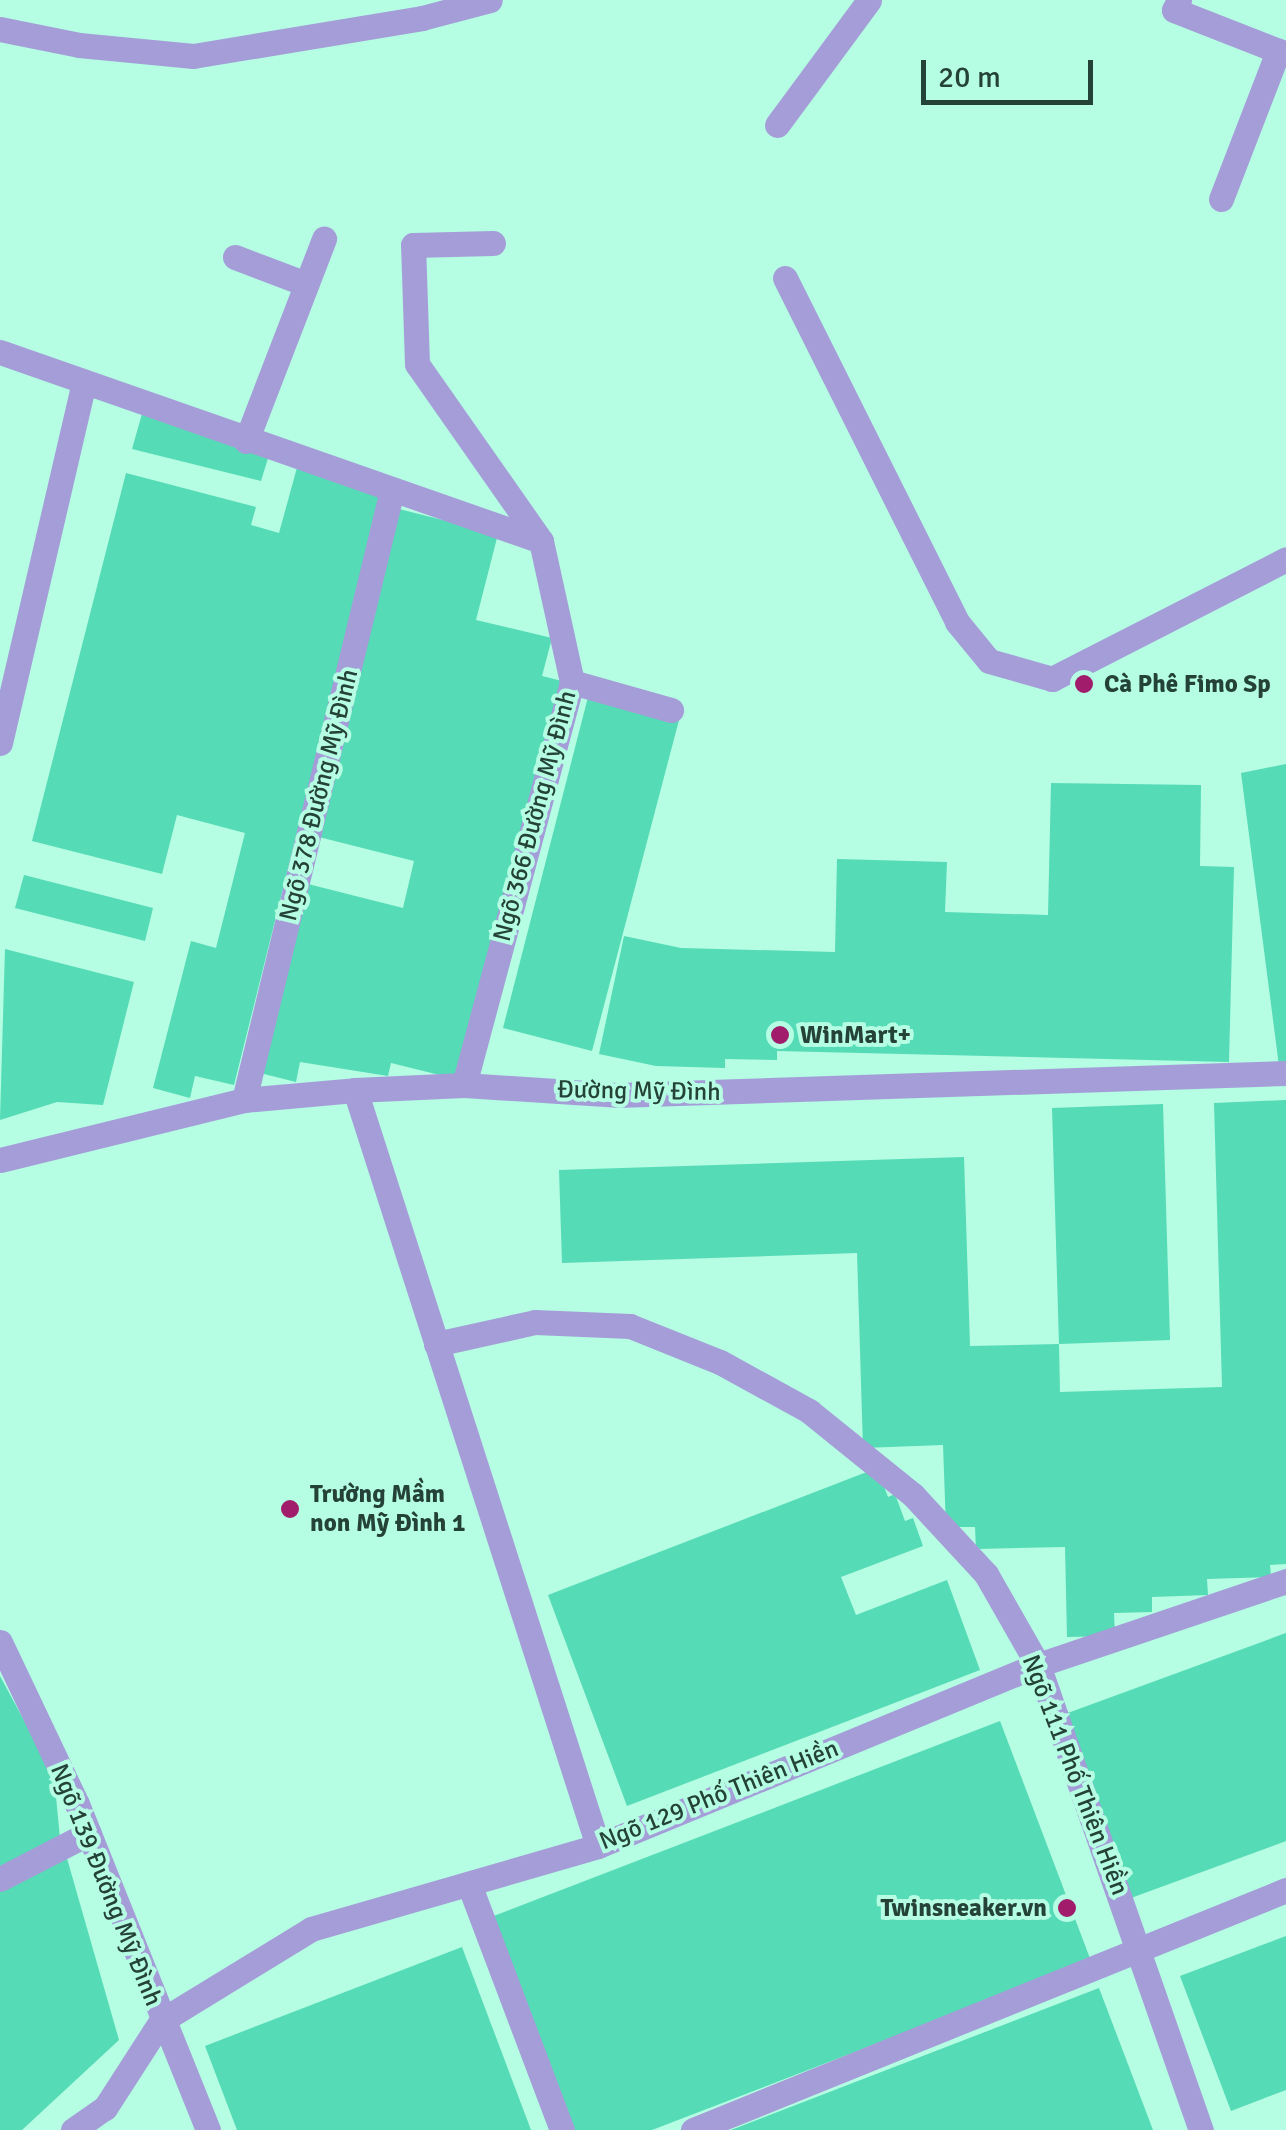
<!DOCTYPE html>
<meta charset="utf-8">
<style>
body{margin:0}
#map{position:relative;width:1286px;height:2130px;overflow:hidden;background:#b5fde3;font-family:Signika,sans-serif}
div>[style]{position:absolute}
.building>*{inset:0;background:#55dbb5}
.minor>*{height:25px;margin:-12.5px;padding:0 12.5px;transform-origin:12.5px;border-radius:12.5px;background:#a59dd8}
.dots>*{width:28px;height:28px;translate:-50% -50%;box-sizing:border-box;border:5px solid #b5fde3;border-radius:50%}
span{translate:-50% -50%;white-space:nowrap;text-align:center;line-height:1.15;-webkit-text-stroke:8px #b5fde3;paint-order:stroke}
.poi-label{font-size:25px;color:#244238;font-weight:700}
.left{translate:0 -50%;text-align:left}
.right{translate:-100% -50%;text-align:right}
.street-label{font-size:25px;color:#244238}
.scale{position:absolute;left:921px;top:60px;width:172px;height:45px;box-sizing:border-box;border:5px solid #244238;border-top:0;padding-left:12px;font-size:30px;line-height:35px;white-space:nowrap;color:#244238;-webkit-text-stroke:8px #b5fde3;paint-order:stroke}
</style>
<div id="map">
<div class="building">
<i style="clip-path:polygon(142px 414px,269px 455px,261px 481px,132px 449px)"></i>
<i style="clip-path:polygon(298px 464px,382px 492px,234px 1085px,195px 1076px,190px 1098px,153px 1088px,191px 941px,216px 948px,245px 833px,177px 815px,162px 874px,32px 841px,126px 473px,256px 507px,251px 525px,279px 533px)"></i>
<i style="clip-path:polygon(399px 509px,498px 534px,476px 620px,552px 638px,542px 676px,562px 681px,460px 1080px,391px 1063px,388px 1076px,300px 1062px,296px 1082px,256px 1072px,304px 883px,403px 908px,414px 861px,315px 836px)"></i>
<i style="clip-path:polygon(588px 697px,679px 720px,592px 1051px,503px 1028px)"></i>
<i style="clip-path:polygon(1286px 764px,1286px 1065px,1279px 1066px,1241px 773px)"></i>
<i style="clip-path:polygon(1051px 783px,1201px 785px,1200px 866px,1234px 867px,1229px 1062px,777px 1051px,777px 1060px,725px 1059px,725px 1068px,656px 1066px,599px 1054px,624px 936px,681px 948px,835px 952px,837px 859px,947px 862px,945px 912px,1048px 915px)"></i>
<i style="clip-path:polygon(24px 875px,153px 908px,145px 941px,15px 908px)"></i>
<i style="clip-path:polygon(5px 949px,134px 982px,103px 1105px,57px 1102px,0 1120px)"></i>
<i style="clip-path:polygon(1286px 1100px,1286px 1564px,1270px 1565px,1271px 1577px,1207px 1579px,1208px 1595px,1152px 1597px,1152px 1612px,1114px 1613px,1115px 1636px,1067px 1637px,1065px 1547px,976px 1549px,975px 1527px,946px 1527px,943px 1445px,863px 1448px,857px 1253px,562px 1263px,559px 1170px,964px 1157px,970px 1346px,1059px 1344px,1060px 1392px,1222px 1387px,1214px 1103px)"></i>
<i style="clip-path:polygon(1163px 1104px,1170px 1340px,1059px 1344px,1052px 1108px)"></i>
<i style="clip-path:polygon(877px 1468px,888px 1497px,895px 1494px,905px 1521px,913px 1518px,923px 1546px,841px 1577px,856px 1615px,947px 1580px,980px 1670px,627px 1806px,548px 1595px)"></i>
<i style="clip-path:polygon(1286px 1633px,1286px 1841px,1131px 1898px,1065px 1714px)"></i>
<i style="clip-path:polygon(0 1676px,54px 1776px,60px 1838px,0 1870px)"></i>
<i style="clip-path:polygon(1000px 1721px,1091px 1961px,652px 2130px,571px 2130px,491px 1917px)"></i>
<i style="clip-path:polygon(66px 1855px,119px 2040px,22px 2130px,0 2130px,0 1892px)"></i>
<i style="clip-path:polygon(1286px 1936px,1286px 2090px,1231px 2111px,1180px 1976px)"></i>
<i style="clip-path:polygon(462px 1947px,531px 2130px,237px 2130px,205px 2046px)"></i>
<i style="clip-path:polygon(1099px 1988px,1153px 2130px,731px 2130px)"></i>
</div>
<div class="minor">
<i style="left:1179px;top:0;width:11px;rotate:117deg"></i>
<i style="left:1174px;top:10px;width:120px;rotate:21.4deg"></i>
<i style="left:0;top:29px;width:81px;rotate:11.4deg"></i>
<i style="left:79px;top:45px;width:115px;rotate:5.5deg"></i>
<i style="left:193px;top:56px;width:232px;rotate:-9.4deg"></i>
<i style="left:422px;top:18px;width:70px;rotate:-14.8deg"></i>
<i style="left:777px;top:125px;width:155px;rotate:-53.6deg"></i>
<i style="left:1221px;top:199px;width:159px;rotate:-68.9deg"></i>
<i style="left:235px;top:257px;width:76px;rotate:20.8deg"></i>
<i style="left:785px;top:278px;width:385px;rotate:63.4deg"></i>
<i style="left:957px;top:622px;width:50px;rotate:50.6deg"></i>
<i style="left:989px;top:661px;width:66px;rotate:15.9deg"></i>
<i style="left:1052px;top:679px;width:263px;rotate:-27.1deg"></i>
<i style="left:0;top:352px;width:573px;rotate:19.26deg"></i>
<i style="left:246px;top:441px;width:217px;rotate:-68.9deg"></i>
<i style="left:572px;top:682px;width:103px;rotate:15.8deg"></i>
<i style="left:0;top:743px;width:370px;rotate:-76.9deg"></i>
<i style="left:464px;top:1085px;width:417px;rotate:-75deg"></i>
<i style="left:572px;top:682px;width:144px;rotate:-102.4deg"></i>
<i style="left:541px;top:541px;width:216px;rotate:-125deg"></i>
<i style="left:417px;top:364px;width:119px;rotate:-91.9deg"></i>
<i style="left:413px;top:245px;width:80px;rotate:-1.4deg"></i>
<i style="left:355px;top:1090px;width:794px;rotate:72.18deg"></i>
<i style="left:244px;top:1100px;width:628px;rotate:-76.36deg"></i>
<i style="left:0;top:1160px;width:251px;rotate:-13.8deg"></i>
<i style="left:244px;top:1100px;width:111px;rotate:-5.1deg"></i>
<i style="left:355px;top:1090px;width:109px;rotate:-2.6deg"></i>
<i style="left:464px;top:1085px;width:153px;rotate:3.7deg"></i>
<i style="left:617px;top:1095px;width:669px;rotate:-1.88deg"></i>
<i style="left:436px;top:1344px;width:101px;rotate:-12.5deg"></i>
<i style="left:535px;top:1322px;width:95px;rotate:2.4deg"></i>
<i style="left:630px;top:1326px;width:97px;rotate:21.8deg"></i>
<i style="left:720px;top:1362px;width:102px;rotate:28.8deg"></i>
<i style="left:809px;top:1411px;width:134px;rotate:38.9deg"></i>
<i style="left:913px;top:1495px;width:108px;rotate:47.3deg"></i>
<i style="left:986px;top:1574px;width:105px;rotate:60.3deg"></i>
<i style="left:1038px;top:1665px;width:493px;rotate:70.7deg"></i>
<i style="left:0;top:1642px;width:179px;rotate:64.6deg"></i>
<i style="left:77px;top:1804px;width:351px;rotate:68.1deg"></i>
<i style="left:0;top:1879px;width:100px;rotate:-27.3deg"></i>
<i style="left:469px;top:1884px;width:263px;rotate:69.3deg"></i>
<i style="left:73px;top:2130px;width:39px;rotate:-35deg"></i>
<i style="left:105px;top:2108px;width:103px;rotate:-57.2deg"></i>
<i style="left:161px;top:2021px;width:176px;rotate:-31.5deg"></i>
<i style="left:311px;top:1929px;width:299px;rotate:-16.1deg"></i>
<i style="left:598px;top:1846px;width:476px;rotate:-22.4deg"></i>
<i style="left:1038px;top:1665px;width:262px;rotate:-18.7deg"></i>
<i style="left:693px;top:2130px;width:640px;rotate:-22.03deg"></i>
</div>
<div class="dots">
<i style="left:1084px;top:684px;background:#a11c6a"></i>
<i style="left:780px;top:1035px;background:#a11c6a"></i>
<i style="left:290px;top:1509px;background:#a11c6a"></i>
<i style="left:1067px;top:1908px;background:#a11c6a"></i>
</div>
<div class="poi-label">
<span class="left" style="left:1104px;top:684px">Cà Phê Fimo Sp</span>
<span class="left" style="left:800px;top:1035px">WinMart+</span>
<span class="left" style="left:310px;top:1509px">Trường Mầm<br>non Mỹ Đình 1</span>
<span class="right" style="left:1047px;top:1908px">Twinsneaker.vn</span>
</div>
<div class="street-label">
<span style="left:319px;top:795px;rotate:-76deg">Ngõ 378 Đường Mỹ Đình</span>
<span style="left:535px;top:816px;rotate:-75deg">Ngõ 366 Đường Mỹ Đình</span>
<span style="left:639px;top:1091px;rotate:1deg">Đường Mỹ Đình</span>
<span style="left:1075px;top:1775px;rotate:69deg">Ngõ 111 Phố Thiên Hiền</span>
<span style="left:719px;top:1795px;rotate:-22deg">Ngõ 129 Phố Thiên Hiền</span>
<span style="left:106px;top:1885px;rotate:68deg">Ngõ 139 Đường Mỹ Đình</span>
</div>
<div class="scale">20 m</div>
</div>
